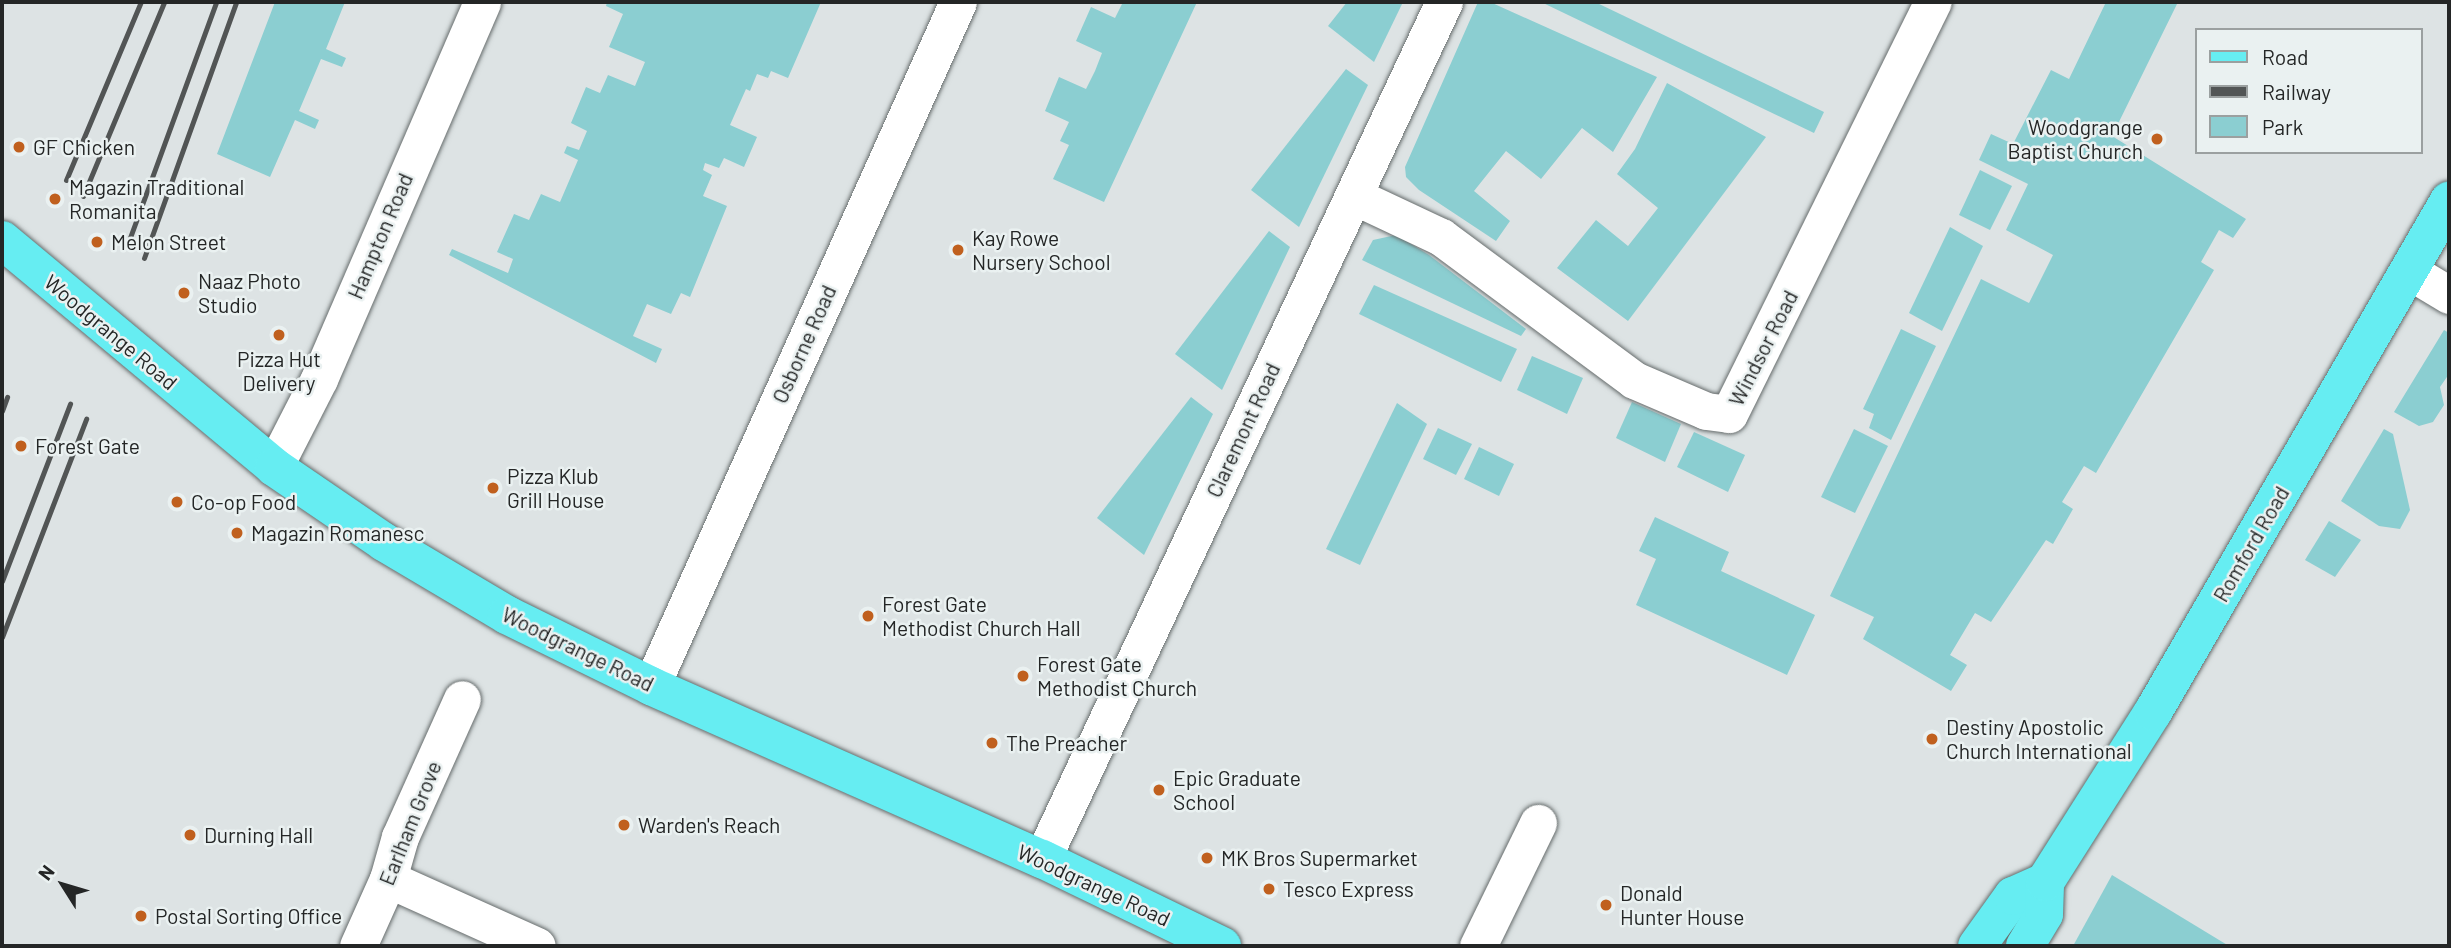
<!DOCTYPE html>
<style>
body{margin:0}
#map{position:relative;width:2451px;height:948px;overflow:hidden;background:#dde3e4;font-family:Barlow,sans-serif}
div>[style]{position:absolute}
.green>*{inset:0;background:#8bced1}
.roads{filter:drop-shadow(0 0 2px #666c6c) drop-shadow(0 0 2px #666c6c)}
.minor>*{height:37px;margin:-18.5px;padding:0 18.5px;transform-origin:18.5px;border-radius:18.5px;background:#fff}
.primary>*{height:38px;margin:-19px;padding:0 19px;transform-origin:19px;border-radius:19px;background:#66edf2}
.rail>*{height:5px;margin:-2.5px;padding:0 2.5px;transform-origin:2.5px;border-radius:2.5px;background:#525555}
.dots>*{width:19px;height:19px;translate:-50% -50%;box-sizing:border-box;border:4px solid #eaf1f1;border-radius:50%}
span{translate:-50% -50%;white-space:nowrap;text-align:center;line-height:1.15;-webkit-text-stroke:5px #eaf1f1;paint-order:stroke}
.poi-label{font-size:21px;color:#242626}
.right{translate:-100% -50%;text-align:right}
.left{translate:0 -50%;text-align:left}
.street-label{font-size:21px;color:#242626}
.frame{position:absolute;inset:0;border:4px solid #242626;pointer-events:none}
.legend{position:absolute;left:2195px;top:28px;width:228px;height:126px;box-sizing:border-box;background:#eaf1f1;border:2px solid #9ba0a0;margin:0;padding:9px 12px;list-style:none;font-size:21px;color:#242626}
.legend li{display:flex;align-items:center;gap:14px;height:35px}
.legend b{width:35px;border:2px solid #9ba0a0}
.north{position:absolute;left:28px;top:850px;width:70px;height:70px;-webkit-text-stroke:5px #eaf1f1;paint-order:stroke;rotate:307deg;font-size:19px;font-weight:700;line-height:28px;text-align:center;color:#242626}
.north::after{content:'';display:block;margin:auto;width:24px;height:32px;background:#242626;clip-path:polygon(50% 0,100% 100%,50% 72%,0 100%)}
</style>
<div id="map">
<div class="green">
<i style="clip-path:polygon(275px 2px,345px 2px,326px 49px,346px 58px,342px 67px,321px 59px,299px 111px,319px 120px,315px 129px,295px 120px,270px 177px,217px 154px)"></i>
<i style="clip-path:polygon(607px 2px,821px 2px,788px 78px,771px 71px,768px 78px,757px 74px,750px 91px,746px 89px,730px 125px,757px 137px,744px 167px,724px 158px,719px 168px,705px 163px,703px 170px,712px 175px,703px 196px,727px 206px,690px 297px,681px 293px,671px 314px,647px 304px,633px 336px,662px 349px,656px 363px,449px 255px,452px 249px,508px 273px,513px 259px,497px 252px,514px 214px,529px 220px,541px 194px,560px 202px,578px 160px,564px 153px,567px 146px,579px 150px,587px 131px,571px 123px,586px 87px,600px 93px,608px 75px,635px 86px,645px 62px,609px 47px,623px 14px,606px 6px)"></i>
<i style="clip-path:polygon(1123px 2px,1197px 2px,1104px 202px,1053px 179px,1069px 145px,1060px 141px,1069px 122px,1045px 111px,1059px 77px,1086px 89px,1095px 71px,1102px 53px,1076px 41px,1091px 7px,1115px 18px)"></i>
<i style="clip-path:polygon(1347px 2px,1403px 2px,1374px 62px,1328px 26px)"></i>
<i style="clip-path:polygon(1478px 2px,1490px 2px,1657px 77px,1613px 152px,1582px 128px,1541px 179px,1506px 151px,1474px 191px,1510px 221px,1496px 241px,1419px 190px,1406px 177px,1405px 167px)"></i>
<i style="clip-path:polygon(1541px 2px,1595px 2px,1824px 112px,1814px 133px)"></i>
<i style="clip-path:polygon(2106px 2px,2178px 2px,2112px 136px,2246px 219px,2233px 238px,2219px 230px,2201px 262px,2214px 270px,2096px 473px,2084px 466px,2062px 502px,2073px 509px,2053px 544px,2046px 540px,1991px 622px,1975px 613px,1950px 655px,1967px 665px,1951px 691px,1863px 639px,1874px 617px,1830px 596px,1981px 279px,2029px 303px,2053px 255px,2006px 230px,2028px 184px,1979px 160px,1991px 134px,2013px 144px,2051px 70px,2069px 79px)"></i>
<i style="clip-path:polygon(1346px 69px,1368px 85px,1299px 227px,1251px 190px)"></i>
<i style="clip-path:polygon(1667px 83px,1766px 137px,1628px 321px,1557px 268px,1596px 220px,1628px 246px,1658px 208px,1617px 174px,1635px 149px)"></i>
<i style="clip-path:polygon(1980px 170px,2012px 186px,1990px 230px,1959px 215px)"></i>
<i style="clip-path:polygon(1950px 227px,1983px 246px,1942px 331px,1909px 313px)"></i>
<i style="clip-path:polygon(1269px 231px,1290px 247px,1222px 390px,1175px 354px)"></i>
<i style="clip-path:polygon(1396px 235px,1429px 255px,1526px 329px,1521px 336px,1362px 260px,1373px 240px)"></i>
<i style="clip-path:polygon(1374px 285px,1517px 349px,1501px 382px,1359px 314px)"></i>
<i style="clip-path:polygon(1901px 329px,1936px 346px,1891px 440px,1869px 428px,1874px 414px,1863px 409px)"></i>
<i style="clip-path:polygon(2444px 330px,2449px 333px,2449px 374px,2440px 387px,2444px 405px,2433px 422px,2419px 426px,2394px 412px)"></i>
<i style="clip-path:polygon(1532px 356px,1583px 378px,1567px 414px,1517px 390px)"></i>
<i style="clip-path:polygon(1191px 397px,1213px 414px,1144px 555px,1097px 518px)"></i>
<i style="clip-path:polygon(1632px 402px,1681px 424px,1665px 462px,1616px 438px)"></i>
<i style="clip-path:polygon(1397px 403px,1427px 424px,1360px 565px,1326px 549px)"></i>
<i style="clip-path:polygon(1438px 428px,1472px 444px,1456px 475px,1423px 459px)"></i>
<i style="clip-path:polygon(1854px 429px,1888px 446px,1855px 513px,1821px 497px)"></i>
<i style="clip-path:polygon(2384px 429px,2393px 434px,2410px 510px,2400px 529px,2379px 526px,2341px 501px)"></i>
<i style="clip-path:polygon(1694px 432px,1745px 455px,1728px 492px,1677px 467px)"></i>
<i style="clip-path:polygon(1479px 447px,1514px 464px,1499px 496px,1464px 479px)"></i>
<i style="clip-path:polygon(1655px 517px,1729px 552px,1721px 571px,1815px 615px,1787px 675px,1636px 605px,1656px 559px,1639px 551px)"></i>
<i style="clip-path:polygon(2329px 521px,2361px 540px,2335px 577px,2305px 560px)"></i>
<i style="clip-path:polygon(2112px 875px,2229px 946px,2073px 946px)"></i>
</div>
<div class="roads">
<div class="minor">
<i style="left:1354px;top:196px;width:96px;rotate:25.2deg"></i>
<i style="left:1441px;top:237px;width:240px;rotate:36.5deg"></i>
<i style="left:1634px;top:380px;width:78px;rotate:23.3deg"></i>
<i style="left:1706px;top:411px;width:23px;rotate:7deg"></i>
<i style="left:1729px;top:414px;width:460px;rotate:-63.7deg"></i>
<i style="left:2409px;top:271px;width:47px;rotate:31deg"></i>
<i style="left:274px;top:467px;width:99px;rotate:-62.9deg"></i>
<i style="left:319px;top:379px;width:411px;rotate:-66.6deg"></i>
<i style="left:651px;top:686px;width:750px;rotate:-65.83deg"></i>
<i style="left:1042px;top:859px;width:947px;rotate:-64.87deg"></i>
<i style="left:388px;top:879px;width:163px;rotate:24.2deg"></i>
<i style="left:358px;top:946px;width:73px;rotate:-65.9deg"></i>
<i style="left:388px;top:879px;width:44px;rotate:-74.1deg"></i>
<i style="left:400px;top:837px;width:151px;rotate:-65.8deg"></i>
<i style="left:1478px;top:946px;width:137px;rotate:-64deg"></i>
</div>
<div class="primary">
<i style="left:2px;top:240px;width:354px;rotate:39.8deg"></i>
<i style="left:274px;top:467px;width:133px;rotate:34.3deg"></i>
<i style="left:384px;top:542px;width:143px;rotate:30.7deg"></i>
<i style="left:507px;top:615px;width:161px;rotate:26.2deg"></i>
<i style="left:651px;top:686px;width:428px;rotate:23.9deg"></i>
<i style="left:1042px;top:859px;width:200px;rotate:25.8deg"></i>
<i style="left:1977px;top:946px;width:62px;rotate:-54.2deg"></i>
<i style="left:2013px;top:896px;width:35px;rotate:-24deg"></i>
<i style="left:2025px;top:946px;width:37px;rotate:-59deg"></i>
<i style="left:2044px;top:914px;width:32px;rotate:-88deg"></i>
<i style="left:2045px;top:882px;width:201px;rotate:-57.6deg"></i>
<i style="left:2153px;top:712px;width:591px;rotate:-59.92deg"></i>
</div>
</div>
<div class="rail">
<i style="left:66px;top:180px;width:193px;rotate:-67.2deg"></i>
<i style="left:83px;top:196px;width:210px;rotate:-67.3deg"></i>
<i style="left:128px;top:243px;width:257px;rotate:-69.9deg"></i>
<i style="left:144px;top:258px;width:272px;rotate:-70.2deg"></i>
<i style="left:2px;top:411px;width:15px;rotate:-70deg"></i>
<i style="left:2px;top:581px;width:190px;rotate:-69deg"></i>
<i style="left:2px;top:637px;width:234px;rotate:-68.9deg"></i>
</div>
<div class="dots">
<i style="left:2157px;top:139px;background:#c0601e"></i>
<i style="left:19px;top:147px;background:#c0601e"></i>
<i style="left:55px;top:199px;background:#c0601e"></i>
<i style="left:97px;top:242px;background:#c0601e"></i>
<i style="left:958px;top:250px;background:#c0601e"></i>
<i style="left:184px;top:293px;background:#c0601e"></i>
<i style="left:279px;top:335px;background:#c0601e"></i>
<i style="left:21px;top:446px;background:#c0601e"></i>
<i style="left:493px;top:488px;background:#c0601e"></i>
<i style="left:177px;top:502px;background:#c0601e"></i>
<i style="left:237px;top:533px;background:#c0601e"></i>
<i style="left:868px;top:616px;background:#c0601e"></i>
<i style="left:1023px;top:676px;background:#c0601e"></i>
<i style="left:1932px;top:739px;background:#c0601e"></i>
<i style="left:992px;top:743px;background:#c0601e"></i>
<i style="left:1159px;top:790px;background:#c0601e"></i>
<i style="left:624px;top:825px;background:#c0601e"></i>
<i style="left:190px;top:835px;background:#c0601e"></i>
<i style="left:1207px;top:858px;background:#c0601e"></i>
<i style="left:1269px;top:889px;background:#c0601e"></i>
<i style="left:1606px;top:905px;background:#c0601e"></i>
<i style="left:141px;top:916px;background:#c0601e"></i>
</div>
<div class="poi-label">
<span class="right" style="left:2143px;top:139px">Woodgrange<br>Baptist Church</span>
<span class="left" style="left:33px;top:147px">GF Chicken</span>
<span class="left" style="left:69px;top:199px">Magazin Traditional<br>Romanita</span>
<span class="left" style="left:972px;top:250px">Kay Rowe<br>Nursery School</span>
<span class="left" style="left:111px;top:242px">Melon Street</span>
<span class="left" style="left:198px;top:293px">Naaz Photo<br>Studio</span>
<span style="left:279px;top:371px">Pizza Hut<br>Delivery</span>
<span class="left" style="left:35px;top:446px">Forest Gate</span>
<span class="left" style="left:507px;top:488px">Pizza Klub<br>Grill House</span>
<span class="left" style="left:191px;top:502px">Co-op Food</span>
<span class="left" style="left:251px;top:533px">Magazin Romanesc</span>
<span class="left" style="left:882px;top:616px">Forest Gate<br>Methodist Church Hall</span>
<span class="left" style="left:1037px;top:676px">Forest Gate<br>Methodist Church</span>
<span class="left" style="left:1946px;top:739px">Destiny Apostolic<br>Church International</span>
<span class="left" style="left:1006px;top:743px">The Preacher</span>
<span class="left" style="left:1173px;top:790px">Epic Graduate<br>School</span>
<span class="left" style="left:638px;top:825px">Warden's Reach</span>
<span class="left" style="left:204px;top:835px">Durning Hall</span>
<span class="left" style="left:1221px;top:858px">MK Bros Supermarket</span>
<span class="left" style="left:1283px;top:889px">Tesco Express</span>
<span class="left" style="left:1620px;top:905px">Donald<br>Hunter House</span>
<span class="left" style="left:155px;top:916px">Postal Sorting Office</span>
</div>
<div class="street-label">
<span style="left:380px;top:236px;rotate:-67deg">Hampton Road</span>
<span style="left:111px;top:332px;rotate:40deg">Woodgrange Road</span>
<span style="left:804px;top:344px;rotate:-66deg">Osborne Road</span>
<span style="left:1763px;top:348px;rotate:-63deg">Windsor Road</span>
<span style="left:1243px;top:430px;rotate:-65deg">Claremont Road</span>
<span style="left:2251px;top:544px;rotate:-60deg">Romford Road</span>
<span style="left:578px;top:649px;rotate:26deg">Woodgrange Road</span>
<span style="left:410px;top:823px;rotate:-68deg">Earlham Grove</span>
<span style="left:1094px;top:885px;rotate:25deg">Woodgrange Road</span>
</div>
<div class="frame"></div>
<ul class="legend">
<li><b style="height:9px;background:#66edf2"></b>Road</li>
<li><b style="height:9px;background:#525555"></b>Railway</li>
<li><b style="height:19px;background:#8bced1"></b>Park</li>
</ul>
<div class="north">N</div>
</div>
